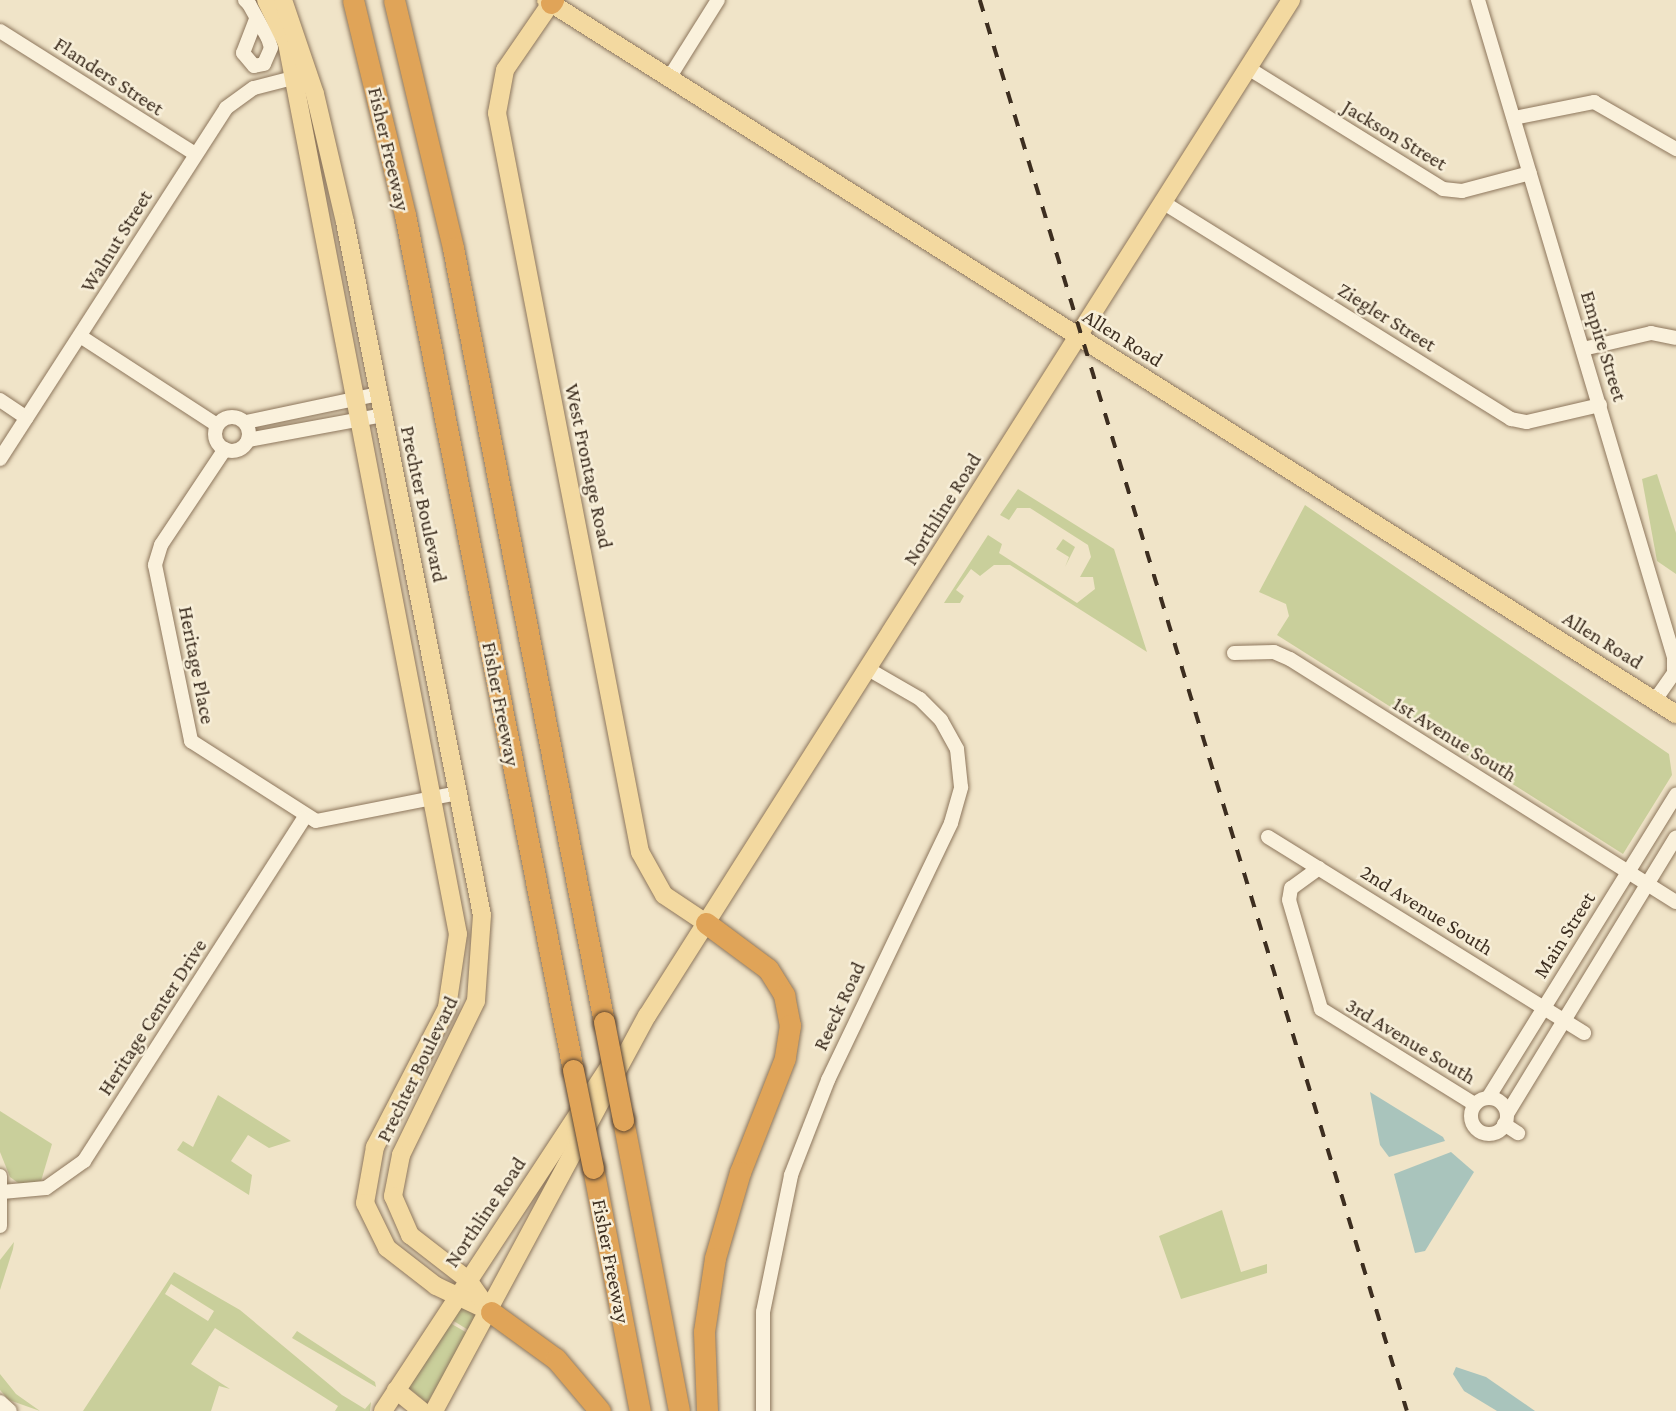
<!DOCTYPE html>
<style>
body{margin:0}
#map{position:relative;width:1676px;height:1411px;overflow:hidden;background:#f0e4c8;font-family:"Crimson Pro",serif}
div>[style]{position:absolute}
.green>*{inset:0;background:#c9cf9b}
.water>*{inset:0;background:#a9c4bc}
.roads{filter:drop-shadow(0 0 2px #8d765c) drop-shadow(0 0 2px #8d765c)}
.minor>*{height:14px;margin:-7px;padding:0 7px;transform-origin:7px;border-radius:7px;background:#faf1dc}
.minor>.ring{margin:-7px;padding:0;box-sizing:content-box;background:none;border:14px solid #faf1dc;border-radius:50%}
.major>*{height:18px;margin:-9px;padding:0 9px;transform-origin:9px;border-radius:9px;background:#f3d9a0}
.highway>*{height:21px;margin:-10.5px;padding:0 10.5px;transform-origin:10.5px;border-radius:10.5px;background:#e0a458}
.rail>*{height:3.5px;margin-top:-1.75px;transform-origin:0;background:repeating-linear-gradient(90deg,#3d2e20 0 12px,transparent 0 24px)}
.bridges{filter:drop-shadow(0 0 2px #5b4430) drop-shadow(0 0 2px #5b4430)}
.highway-bridge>*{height:21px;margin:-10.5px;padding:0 10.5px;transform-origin:10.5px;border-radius:10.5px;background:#e0a458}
span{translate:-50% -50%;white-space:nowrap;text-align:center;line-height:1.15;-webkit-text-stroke:5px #f7eed8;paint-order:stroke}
.street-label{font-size:21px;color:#3d2e20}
</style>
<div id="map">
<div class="green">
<i style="clip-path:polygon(1657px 474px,1676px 533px,1676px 574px,1657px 561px,1642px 479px)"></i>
<i style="clip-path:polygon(1018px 489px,1114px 549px,1147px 652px,1010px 565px,994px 565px,980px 576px,971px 569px,956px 590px,964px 596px,960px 603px,944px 603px,988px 535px,1002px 544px,999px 553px,1077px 603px,1095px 589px,1093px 577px,1080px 577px,1091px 557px,1088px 545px,1030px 508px,1017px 508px,1009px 520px,1000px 515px)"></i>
<i style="clip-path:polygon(1305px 505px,1669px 754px,1672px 775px,1623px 854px,1277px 635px,1289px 616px,1286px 604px,1259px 592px)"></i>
<i style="clip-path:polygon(1063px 539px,1075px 547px,1065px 567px,1069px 557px,1056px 549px)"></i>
<i style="clip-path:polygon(218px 1095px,291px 1141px,269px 1148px,248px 1135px,231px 1161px,252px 1175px,249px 1195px,177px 1150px,183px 1141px,193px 1147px)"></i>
<i style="clip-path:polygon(0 1111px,52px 1144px,41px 1181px,21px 1185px,10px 1177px,0 1152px)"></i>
<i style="clip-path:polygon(1222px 1210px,1241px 1272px,1267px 1264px,1267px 1273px,1181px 1299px,1159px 1236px)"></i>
<i style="clip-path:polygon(14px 1242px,13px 1249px,0 1290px,0 1260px)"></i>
<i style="clip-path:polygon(evenodd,174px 1272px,240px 1310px,342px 1395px,365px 1409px,371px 1402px,370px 1411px,335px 1411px,338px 1406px,215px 1328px,191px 1364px,230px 1389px,219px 1386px,211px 1411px,83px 1411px,174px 1272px,171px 1284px,214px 1311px,208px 1321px,165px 1294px,171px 1284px)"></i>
<i style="clip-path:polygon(461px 1306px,476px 1315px,470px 1331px,452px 1320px)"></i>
<i style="clip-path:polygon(450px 1323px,469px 1334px,427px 1403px,409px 1388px)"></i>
<i style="clip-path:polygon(297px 1331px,375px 1382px,376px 1387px,292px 1338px)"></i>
<i style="clip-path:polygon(0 1374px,16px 1394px,40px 1411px,9px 1400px,0 1390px)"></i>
</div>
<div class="water">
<i style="clip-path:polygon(1370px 1092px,1443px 1137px,1445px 1141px,1389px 1157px,1380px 1145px)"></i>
<i style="clip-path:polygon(1451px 1152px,1474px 1172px,1425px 1251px,1415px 1253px,1394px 1174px)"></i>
<i style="clip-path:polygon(1456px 1367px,1486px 1377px,1535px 1411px,1497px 1411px,1464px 1391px,1453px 1374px)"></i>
</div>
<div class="roads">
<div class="minor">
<i style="left:245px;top:0;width:6px;rotate:45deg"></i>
<i style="left:249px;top:4px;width:39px;rotate:61deg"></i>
<i style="left:268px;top:38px;width:10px;rotate:73deg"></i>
<i style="left:271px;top:48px;width:17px;rotate:114deg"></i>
<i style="left:264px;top:64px;width:10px;rotate:169deg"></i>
<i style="left:254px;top:66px;width:17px;rotate:-130deg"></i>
<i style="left:243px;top:53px;width:36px;rotate:-69deg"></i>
<i style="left:1478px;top:0;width:686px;rotate:73.39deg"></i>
<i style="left:1674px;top:657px;width:16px;rotate:90deg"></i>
<i style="left:1674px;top:673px;width:33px;rotate:125deg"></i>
<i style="left:0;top:31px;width:231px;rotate:32.2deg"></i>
<i style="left:1248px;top:68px;width:229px;rotate:31.8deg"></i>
<i style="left:1443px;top:189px;width:19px;rotate:6deg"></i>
<i style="left:1462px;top:191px;width:70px;rotate:-14.8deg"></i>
<i style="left:669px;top:78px;width:92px;rotate:-57.9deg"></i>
<i style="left:1514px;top:118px;width:82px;rotate:-11.3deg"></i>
<i style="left:1594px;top:102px;width:95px;rotate:29.8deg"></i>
<i style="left:1164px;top:203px;width:409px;rotate:31.9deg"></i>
<i style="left:1511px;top:419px;width:16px;rotate:11deg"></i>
<i style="left:1527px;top:422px;width:75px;rotate:-13.1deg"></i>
<i style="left:80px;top:336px;width:163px;rotate:33deg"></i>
<i style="left:1583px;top:349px;width:70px;rotate:-13.2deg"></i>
<i style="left:1651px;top:333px;width:25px;rotate:11deg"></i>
<i style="left:0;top:400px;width:32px;rotate:34deg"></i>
<i class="ring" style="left:215px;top:417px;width:20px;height:20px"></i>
<i style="left:246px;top:422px;width:136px;rotate:-11.9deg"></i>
<i style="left:248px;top:440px;width:137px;rotate:-10.5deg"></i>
<i style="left:225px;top:449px;width:115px;rotate:123.7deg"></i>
<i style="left:161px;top:545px;width:21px;rotate:107deg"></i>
<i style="left:155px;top:565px;width:180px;rotate:78.4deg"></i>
<i style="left:191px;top:741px;width:148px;rotate:32.6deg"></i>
<i style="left:316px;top:821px;width:144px;rotate:-11.2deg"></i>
<i style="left:0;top:459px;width:417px;rotate:-57.2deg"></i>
<i style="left:226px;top:108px;width:34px;rotate:-36deg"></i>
<i style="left:254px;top:88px;width:40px;rotate:-14.4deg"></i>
<i style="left:1234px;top:653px;width:40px;rotate:-1.4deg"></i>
<i style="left:1274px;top:652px;width:17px;rotate:24deg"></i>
<i style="left:1290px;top:659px;width:456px;rotate:32.2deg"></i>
<i style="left:1268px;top:837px;width:372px;rotate:31.8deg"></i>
<i style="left:1319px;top:868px;width:34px;rotate:144deg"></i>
<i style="left:1291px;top:888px;width:12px;rotate:99deg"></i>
<i style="left:1289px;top:900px;width:114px;rotate:73.6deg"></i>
<i style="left:1321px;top:1009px;width:180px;rotate:31.8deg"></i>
<i style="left:1488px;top:1098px;width:357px;rotate:-58.2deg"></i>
<i class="ring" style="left:1471px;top:1098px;width:22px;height:22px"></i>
<i style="left:1507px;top:1114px;width:324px;rotate:-58.6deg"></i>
<i style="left:1504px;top:1124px;width:17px;rotate:33deg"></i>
<i style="left:0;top:1176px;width:50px;rotate:90deg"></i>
<i style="left:2px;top:1192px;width:44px;rotate:-5.2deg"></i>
<i style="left:46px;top:1188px;width:47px;rotate:-35.4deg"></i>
<i style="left:84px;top:1161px;width:407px;rotate:-57.3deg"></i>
<i style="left:0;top:1402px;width:13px;rotate:42deg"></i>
<i style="left:763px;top:1411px;width:99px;rotate:-90deg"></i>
<i style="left:763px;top:1312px;width:140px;rotate:-78.4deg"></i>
<i style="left:791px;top:1175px;width:102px;rotate:-68.7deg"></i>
<i style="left:828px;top:1080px;width:285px;rotate:-64.4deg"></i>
<i style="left:951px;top:823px;width:37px;rotate:-74deg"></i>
<i style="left:961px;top:787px;width:38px;rotate:-96deg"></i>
<i style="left:957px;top:749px;width:33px;rotate:-119deg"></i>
<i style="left:941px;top:720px;width:30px;rotate:-135deg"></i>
<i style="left:920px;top:699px;width:60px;rotate:-150deg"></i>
</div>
<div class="major">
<i style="left:266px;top:0;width:48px;rotate:64deg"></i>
<i style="left:287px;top:43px;width:907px;rotate:79.14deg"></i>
<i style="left:458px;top:934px;width:75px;rotate:98.5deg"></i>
<i style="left:447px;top:1008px;width:157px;rotate:117.4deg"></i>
<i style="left:375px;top:1147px;width:57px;rotate:100.1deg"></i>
<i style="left:365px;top:1203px;width:50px;rotate:63.9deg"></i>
<i style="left:387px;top:1248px;width:62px;rotate:37.8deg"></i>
<i style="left:436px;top:1286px;width:61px;rotate:25.3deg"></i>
<i style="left:283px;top:0;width:99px;rotate:71.2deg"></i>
<i style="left:315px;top:94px;width:131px;rotate:76.8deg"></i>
<i style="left:345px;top:222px;width:706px;rotate:78.82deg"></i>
<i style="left:482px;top:915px;width:86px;rotate:94deg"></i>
<i style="left:476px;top:1001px;width:171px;rotate:116deg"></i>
<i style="left:401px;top:1155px;width:42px;rotate:101deg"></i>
<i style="left:393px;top:1196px;width:43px;rotate:66.4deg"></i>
<i style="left:410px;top:1235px;width:73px;rotate:37.8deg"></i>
<i style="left:468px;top:1280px;width:35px;rotate:55deg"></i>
<i style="left:546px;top:0;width:1337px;rotate:32.29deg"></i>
<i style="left:551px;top:3px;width:81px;rotate:124.5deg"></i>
<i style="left:505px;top:70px;width:44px;rotate:100.5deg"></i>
<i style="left:497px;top:113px;width:753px;rotate:79.05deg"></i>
<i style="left:640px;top:852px;width:49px;rotate:60.8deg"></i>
<i style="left:664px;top:895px;width:50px;rotate:33.7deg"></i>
<i style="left:396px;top:1390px;width:33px;rotate:39deg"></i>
<i style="left:383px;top:1411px;width:420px;rotate:-56.7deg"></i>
<i style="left:434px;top:1411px;width:449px;rotate:-61.7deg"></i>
<i style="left:647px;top:1016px;width:1203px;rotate:-57.63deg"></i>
</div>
<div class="highway">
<i style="left:353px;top:0;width:221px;rotate:76.4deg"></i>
<i style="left:405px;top:215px;width:871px;rotate:78.88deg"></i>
<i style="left:394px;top:0;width:255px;rotate:76.6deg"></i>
<i style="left:453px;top:248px;width:789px;rotate:78.96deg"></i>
<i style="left:551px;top:3px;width:4px;rotate:-56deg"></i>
<i style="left:706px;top:923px;width:77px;rotate:36.6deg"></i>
<i style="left:768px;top:969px;width:31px;rotate:58deg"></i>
<i style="left:784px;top:995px;width:31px;rotate:79deg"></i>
<i style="left:790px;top:1025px;width:33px;rotate:99deg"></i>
<i style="left:785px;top:1058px;width:123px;rotate:111.5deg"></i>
<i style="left:740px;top:1172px;width:90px;rotate:106.2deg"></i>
<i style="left:715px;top:1258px;width:75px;rotate:98.5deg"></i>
<i style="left:704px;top:1332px;width:79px;rotate:87.8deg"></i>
<i style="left:623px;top:1120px;width:296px;rotate:79.1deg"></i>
<i style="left:593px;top:1168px;width:248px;rotate:79.1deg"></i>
<i style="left:491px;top:1312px;width:80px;rotate:35.9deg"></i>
<i style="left:556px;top:1359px;width:68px;rotate:49.8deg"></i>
</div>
</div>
<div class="rail">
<i style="left:980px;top:0;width:1474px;rotate:73.16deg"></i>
</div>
<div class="bridges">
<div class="highway-bridge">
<i style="left:604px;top:1022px;width:100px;rotate:79deg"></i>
<i style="left:573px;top:1070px;width:100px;rotate:78.5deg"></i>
</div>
</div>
<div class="street-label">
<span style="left:109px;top:76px;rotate:33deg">Flanders Street</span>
<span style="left:1395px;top:135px;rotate:31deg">Jackson Street</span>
<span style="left:389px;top:149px;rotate:77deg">Fisher Freeway</span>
<span style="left:116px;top:241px;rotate:-58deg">Walnut Street</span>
<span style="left:1387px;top:317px;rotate:32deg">Ziegler Street</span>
<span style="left:1123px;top:338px;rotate:32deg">Allen Road</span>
<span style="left:1604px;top:346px;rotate:73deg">Empire Street</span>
<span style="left:589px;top:466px;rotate:78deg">West Frontage Road</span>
<span style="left:424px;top:504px;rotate:78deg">Prechter Boulevard</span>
<span style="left:942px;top:509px;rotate:-58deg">Northline Road</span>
<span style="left:1603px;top:640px;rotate:32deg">Allen Road</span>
<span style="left:197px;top:665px;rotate:79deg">Heritage Place</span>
<span style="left:501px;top:704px;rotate:79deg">Fisher Freeway</span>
<span style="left:1455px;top:739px;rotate:32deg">1st Avenue South</span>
<span style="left:1427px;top:910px;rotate:32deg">2nd Avenue South</span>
<span style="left:1564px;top:935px;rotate:-58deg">Main Street</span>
<span style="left:839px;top:1006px;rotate:-65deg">Reeck Road</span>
<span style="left:152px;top:1017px;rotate:-57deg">Heritage Center Drive</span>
<span style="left:1411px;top:1041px;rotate:31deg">3rd Avenue South</span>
<span style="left:417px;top:1069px;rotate:-64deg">Prechter Boulevard</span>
<span style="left:485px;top:1212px;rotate:-56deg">Northline Road</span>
<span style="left:611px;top:1261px;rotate:79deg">Fisher Freeway</span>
</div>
</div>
